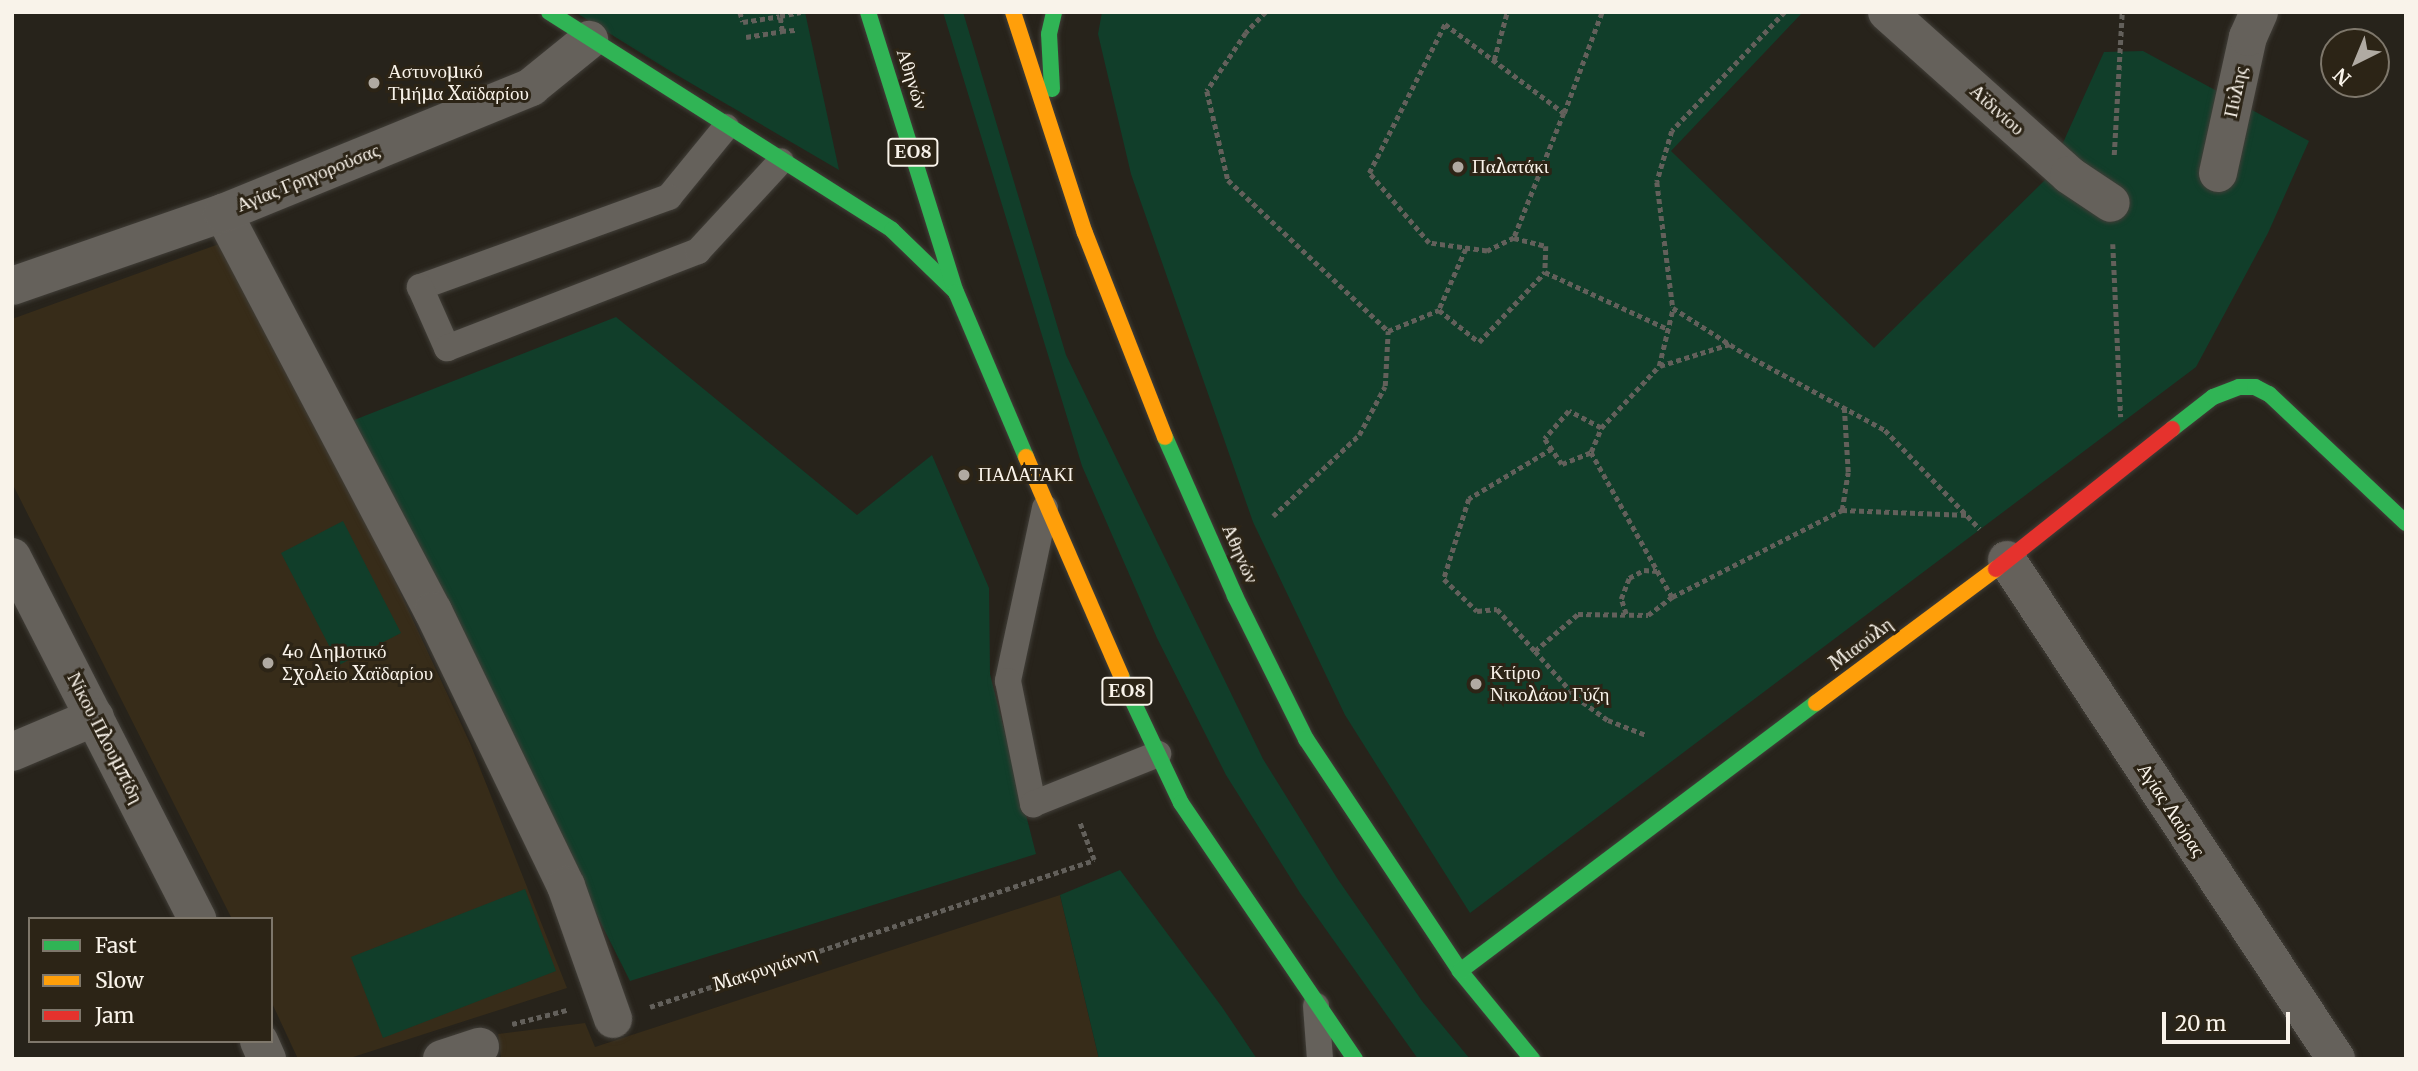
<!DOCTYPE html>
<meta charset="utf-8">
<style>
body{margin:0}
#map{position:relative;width:2418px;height:1071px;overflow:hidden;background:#27231b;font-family:Merriweather,serif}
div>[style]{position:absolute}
.built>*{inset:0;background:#372c19}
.green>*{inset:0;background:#113e2a}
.path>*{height:4.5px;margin-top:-2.25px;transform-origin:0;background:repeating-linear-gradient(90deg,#63605b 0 5px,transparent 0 8.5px)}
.roads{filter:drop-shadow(0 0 2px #413e38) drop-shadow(0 0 2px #413e38)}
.lane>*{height:26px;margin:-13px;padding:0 13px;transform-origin:13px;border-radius:13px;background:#65615b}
.street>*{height:38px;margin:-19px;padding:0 19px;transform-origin:19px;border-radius:19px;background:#65615b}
.fast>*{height:16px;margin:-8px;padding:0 8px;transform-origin:8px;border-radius:8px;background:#30b455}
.slow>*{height:16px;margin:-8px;padding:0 8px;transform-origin:8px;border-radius:8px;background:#ff9f0a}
.jam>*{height:16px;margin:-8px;padding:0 8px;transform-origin:8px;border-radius:8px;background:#e5322d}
.dots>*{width:19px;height:19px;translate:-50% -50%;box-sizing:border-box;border:4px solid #2c2416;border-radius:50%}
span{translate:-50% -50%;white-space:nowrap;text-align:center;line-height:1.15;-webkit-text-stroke:6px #2c2416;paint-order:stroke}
.shield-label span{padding:2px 5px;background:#2c2416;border:2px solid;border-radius:5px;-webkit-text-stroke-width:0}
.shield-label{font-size:18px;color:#f9f3ea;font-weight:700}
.poi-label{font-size:19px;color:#f9f3ea}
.left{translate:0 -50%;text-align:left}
.street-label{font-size:19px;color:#f9f3ea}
.frame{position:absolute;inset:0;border:14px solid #f9f3ea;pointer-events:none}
.legend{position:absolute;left:28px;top:917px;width:245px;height:126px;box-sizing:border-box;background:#2c2416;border:2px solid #7e776b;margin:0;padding:9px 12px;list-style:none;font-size:21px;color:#f9f3ea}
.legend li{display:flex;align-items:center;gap:14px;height:35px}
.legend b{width:35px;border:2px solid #7e776b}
.north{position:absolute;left:2320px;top:28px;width:70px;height:70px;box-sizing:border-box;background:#2c2416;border:2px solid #7e776b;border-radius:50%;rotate:223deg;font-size:19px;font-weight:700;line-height:28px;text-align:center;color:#f9f3ea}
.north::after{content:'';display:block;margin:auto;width:24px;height:32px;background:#b0aaa2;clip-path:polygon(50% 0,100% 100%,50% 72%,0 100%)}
.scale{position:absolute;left:2162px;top:1012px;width:128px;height:32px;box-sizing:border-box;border:4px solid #f9f3ea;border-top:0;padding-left:9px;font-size:21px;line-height:24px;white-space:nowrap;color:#f9f3ea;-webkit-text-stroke:5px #2c2416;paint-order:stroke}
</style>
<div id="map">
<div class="built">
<i style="clip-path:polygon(219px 244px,387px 564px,470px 743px,567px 988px,347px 1059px,298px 1059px,271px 1001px,271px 919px,232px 919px,12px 483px,12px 319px)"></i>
<i style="clip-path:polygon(1060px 895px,1099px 1059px,501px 1059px,498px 1034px,585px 1023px,595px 1047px)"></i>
</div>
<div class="green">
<i style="clip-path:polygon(575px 12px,805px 12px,839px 170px,675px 74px)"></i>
<i style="clip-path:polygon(943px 12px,963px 12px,1066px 355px,1263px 759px,1337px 878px,1422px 1001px,1470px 1059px,1418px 1059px,1300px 893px,1226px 775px,1157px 638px,1082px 466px)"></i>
<i style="clip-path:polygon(1102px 12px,1803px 12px,1671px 151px,1874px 348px,2047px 178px,2104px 52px,2143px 51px,2309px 141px,2268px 233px,2196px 367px,1470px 913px,1345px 715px,1253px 522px,1131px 174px,1098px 34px)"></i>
<i style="clip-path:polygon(616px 317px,857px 515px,932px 455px,989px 588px,990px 674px,1036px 854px,630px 981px,349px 422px)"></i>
<i style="clip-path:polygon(343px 521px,401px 633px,339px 665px,281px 553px)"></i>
<i style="clip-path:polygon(1120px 870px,1222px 1007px,1257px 1059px,1099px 1059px,1060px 895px)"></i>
<i style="clip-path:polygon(525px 889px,556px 971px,383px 1038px,351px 957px)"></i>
</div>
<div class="path">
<i style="left:740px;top:12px;width:10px;rotate:73deg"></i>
<i style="left:743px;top:22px;width:37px;rotate:-9deg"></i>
<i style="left:1266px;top:12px;width:29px;rotate:134deg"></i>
<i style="left:1246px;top:33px;width:70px;rotate:123.9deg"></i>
<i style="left:1207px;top:91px;width:91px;rotate:76.7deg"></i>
<i style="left:1228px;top:180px;width:220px;rotate:43.3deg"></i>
<i style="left:1388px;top:331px;width:55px;rotate:-22.4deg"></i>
<i style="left:1785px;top:12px;width:164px;rotate:133.5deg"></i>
<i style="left:1672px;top:131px;width:53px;rotate:106.4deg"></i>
<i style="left:1657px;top:182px;width:127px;rotate:82.8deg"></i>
<i style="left:1673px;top:308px;width:85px;rotate:32.6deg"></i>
<i style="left:1745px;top:354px;width:159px;rotate:28.5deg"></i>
<i style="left:1885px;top:430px;width:137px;rotate:46.2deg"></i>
<i style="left:781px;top:31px;width:14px;rotate:-4deg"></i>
<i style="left:746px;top:37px;width:36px;rotate:-9deg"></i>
<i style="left:782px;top:31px;width:15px;rotate:-98deg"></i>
<i style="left:780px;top:16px;width:21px;rotate:-11deg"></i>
<i style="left:1494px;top:60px;width:50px;rotate:-74.8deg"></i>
<i style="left:1564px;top:113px;width:108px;rotate:-69.4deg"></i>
<i style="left:2114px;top:155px;width:143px;rotate:-86.8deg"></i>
<i style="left:1514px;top:238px;width:30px;rotate:154deg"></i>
<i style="left:1487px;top:251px;width:59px;rotate:-172.1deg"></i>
<i style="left:1429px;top:243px;width:92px;rotate:-130.6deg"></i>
<i style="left:1369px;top:173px;width:167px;rotate:-63deg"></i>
<i style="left:1445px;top:24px;width:149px;rotate:36.8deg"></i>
<i style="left:1564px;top:113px;width:135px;rotate:111.8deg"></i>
<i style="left:1514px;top:238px;width:33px;rotate:14deg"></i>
<i style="left:1546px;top:246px;width:26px;rotate:92deg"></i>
<i style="left:1545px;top:272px;width:136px;rotate:24.9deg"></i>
<i style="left:2113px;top:244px;width:173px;rotate:87.4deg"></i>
<i style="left:1466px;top:249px;width:67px;rotate:113.9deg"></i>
<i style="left:1439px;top:310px;width:51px;rotate:38.7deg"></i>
<i style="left:1479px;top:342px;width:96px;rotate:-46.7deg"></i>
<i style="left:1660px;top:366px;width:73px;rotate:-17.4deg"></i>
<i style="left:1601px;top:428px;width:36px;rotate:-152deg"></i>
<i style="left:1569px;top:411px;width:37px;rotate:131deg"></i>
<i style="left:1545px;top:439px;width:30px;rotate:56deg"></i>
<i style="left:1562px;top:464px;width:31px;rotate:-22deg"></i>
<i style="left:1591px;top:452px;width:26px;rotate:-67deg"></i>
<i style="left:1601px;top:428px;width:85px;rotate:-46.9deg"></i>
<i style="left:1659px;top:366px;width:60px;rotate:-76.4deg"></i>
<i style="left:1552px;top:449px;width:97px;rotate:148.9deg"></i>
<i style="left:1469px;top:499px;width:84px;rotate:107.4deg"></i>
<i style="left:1444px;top:579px;width:46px;rotate:44.1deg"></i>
<i style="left:1477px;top:611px;width:20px;rotate:-6deg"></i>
<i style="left:1497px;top:609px;width:57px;rotate:47.9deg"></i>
<i style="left:1535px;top:651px;width:57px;rotate:-40.7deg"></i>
<i style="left:1578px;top:614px;width:70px;rotate:0.8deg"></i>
<i style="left:1648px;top:615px;width:30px;rotate:-37deg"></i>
<i style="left:1672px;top:597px;width:191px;rotate:-27.1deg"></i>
<i style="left:1842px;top:510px;width:126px;rotate:2.3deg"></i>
<i style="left:1591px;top:452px;width:166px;rotate:60.8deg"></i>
<i style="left:1842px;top:510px;width:38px;rotate:-81deg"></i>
<i style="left:1848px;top:472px;width:65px;rotate:-93.5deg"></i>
<i style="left:1273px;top:516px;width:118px;rotate:-43.3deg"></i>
<i style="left:1359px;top:435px;width:55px;rotate:-62deg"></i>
<i style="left:1385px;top:386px;width:55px;rotate:-86.9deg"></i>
<i style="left:1626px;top:614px;width:16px;rotate:-108deg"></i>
<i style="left:1621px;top:599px;width:22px;rotate:-69deg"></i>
<i style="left:1629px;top:578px;width:17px;rotate:-28deg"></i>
<i style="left:1644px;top:570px;width:13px;rotate:4deg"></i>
<i style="left:1535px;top:651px;width:62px;rotate:48.3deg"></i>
<i style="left:1576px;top:697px;width:39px;rotate:36deg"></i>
<i style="left:1608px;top:720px;width:41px;rotate:21.5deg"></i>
<i style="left:650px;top:1007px;width:468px;rotate:-18.3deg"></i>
<i style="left:1094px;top:860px;width:42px;rotate:-111deg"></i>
<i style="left:512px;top:1024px;width:57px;rotate:-14.3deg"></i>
</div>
<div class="roads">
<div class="lane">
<i style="left:726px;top:127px;width:90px;rotate:129.2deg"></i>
<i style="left:669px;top:197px;width:265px;rotate:160.1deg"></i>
<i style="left:420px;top:287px;width:67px;rotate:66.1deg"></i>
<i style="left:447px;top:348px;width:269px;rotate:-21.1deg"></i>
<i style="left:698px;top:251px;width:122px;rotate:-47.3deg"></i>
<i style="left:1045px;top:508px;width:177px;rotate:102.1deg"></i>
<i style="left:1008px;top:681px;width:126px;rotate:78.5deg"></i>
<i style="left:1033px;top:804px;width:135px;rotate:-21.8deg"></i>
<i style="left:1316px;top:1006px;width:53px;rotate:85.7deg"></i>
</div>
<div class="street">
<i style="left:1887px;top:12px;width:244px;rotate:41.8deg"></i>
<i style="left:2069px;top:175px;width:50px;rotate:33.7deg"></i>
<i style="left:2218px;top:173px;width:139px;rotate:-77.6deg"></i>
<i style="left:2248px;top:37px;width:27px;rotate:-66deg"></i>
<i style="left:223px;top:213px;width:450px;rotate:62.2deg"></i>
<i style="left:433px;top:611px;width:305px;rotate:64.2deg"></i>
<i style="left:566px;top:886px;width:141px;rotate:70.5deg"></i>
<i style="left:12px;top:286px;width:223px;rotate:-19.1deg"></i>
<i style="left:223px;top:213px;width:333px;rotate:-22.2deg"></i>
<i style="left:531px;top:87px;width:75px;rotate:-39deg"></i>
<i style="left:12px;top:557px;width:407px;rotate:62.9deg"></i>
<i style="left:2007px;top:560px;width:598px;rotate:56.6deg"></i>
<i style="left:12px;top:752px;width:90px;rotate:-22.9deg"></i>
<i style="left:259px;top:1041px;width:20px;rotate:66deg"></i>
<i style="left:442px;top:1059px;width:40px;rotate:-18deg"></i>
</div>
<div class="fast">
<i style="left:549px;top:12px;width:406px;rotate:32.4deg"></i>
<i style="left:892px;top:230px;width:86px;rotate:44.1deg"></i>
<i style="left:868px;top:12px;width:294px;rotate:72.6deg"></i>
<i style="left:956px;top:292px;width:179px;rotate:67deg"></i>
<i style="left:1052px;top:89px;width:55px;rotate:-93.1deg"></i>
<i style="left:1049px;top:34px;width:23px;rotate:-77deg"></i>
<i style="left:2172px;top:429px;width:52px;rotate:-38deg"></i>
<i style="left:2213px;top:397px;width:28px;rotate:-21deg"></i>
<i style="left:2239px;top:387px;width:16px"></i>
<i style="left:2255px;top:387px;width:16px;rotate:27deg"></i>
<i style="left:2269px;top:394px;width:188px;rotate:43.3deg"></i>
<i style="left:1165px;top:437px;width:174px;rotate:66.2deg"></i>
<i style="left:1235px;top:596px;width:160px;rotate:63.6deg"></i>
<i style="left:1306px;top:739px;width:278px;rotate:56.4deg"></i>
<i style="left:1460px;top:971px;width:114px;rotate:50.7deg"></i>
<i style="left:1121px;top:676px;width:140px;rotate:64.7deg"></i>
<i style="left:1181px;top:803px;width:310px;rotate:55.8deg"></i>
<i style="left:1460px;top:971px;width:446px;rotate:-37deg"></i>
</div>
<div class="slow">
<i style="left:1013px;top:12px;width:232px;rotate:72deg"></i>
<i style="left:1085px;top:233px;width:219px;rotate:68.6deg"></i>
<i style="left:1026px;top:457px;width:239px;rotate:66.5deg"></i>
<i style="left:1816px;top:703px;width:224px;rotate:-36.7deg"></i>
</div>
<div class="jam">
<i style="left:1996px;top:569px;width:225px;rotate:-38.5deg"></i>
</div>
</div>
<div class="dots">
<i style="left:374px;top:83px;background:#b0aaa2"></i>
<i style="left:1458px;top:167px;background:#b0aaa2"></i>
<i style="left:964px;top:475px;background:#b0aaa2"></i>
<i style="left:268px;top:663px;background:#b0aaa2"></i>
<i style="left:1476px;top:684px;background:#b0aaa2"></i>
</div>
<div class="shield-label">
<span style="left:913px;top:152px">ΕΟ8</span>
<span style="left:1127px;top:691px">ΕΟ8</span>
</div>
<div class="poi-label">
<span class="left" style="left:388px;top:83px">Αστυνομικό<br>Τμήμα Χαϊδαρίου</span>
<span class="left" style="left:1472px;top:167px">Παλατάκι</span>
<span class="left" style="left:978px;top:475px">ΠΑΛΑΤΑΚΙ</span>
<span class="left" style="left:282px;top:663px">4ο Δημοτικό<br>Σχολείο Χαϊδαρίου</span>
<span class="left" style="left:1490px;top:684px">Κτίριο<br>Νικολάου Γύζη</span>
</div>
<div class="street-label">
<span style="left:912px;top:79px;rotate:72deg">Αθηνών</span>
<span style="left:2236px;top:92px;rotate:-78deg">Πύλης</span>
<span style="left:1997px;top:110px;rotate:42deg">Αϊδινίου</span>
<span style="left:308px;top:178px;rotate:-22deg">Αγίας Γρηγορούσας</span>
<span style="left:1240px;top:554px;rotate:66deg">Αθηνών</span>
<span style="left:1861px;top:644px;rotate:-37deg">Μιαούλη</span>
<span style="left:105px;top:738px;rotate:63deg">Νίκου Πλουμπίδη</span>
<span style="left:2171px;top:810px;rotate:57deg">Αγίας Λαύρας</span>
<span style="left:765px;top:969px;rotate:-18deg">Μακρυγιάννη</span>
</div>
<div class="frame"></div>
<ul class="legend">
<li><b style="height:9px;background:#30b455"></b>Fast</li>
<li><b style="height:9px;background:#ff9f0a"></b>Slow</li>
<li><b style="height:9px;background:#e5322d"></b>Jam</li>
</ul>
<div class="north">N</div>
<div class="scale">20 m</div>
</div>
